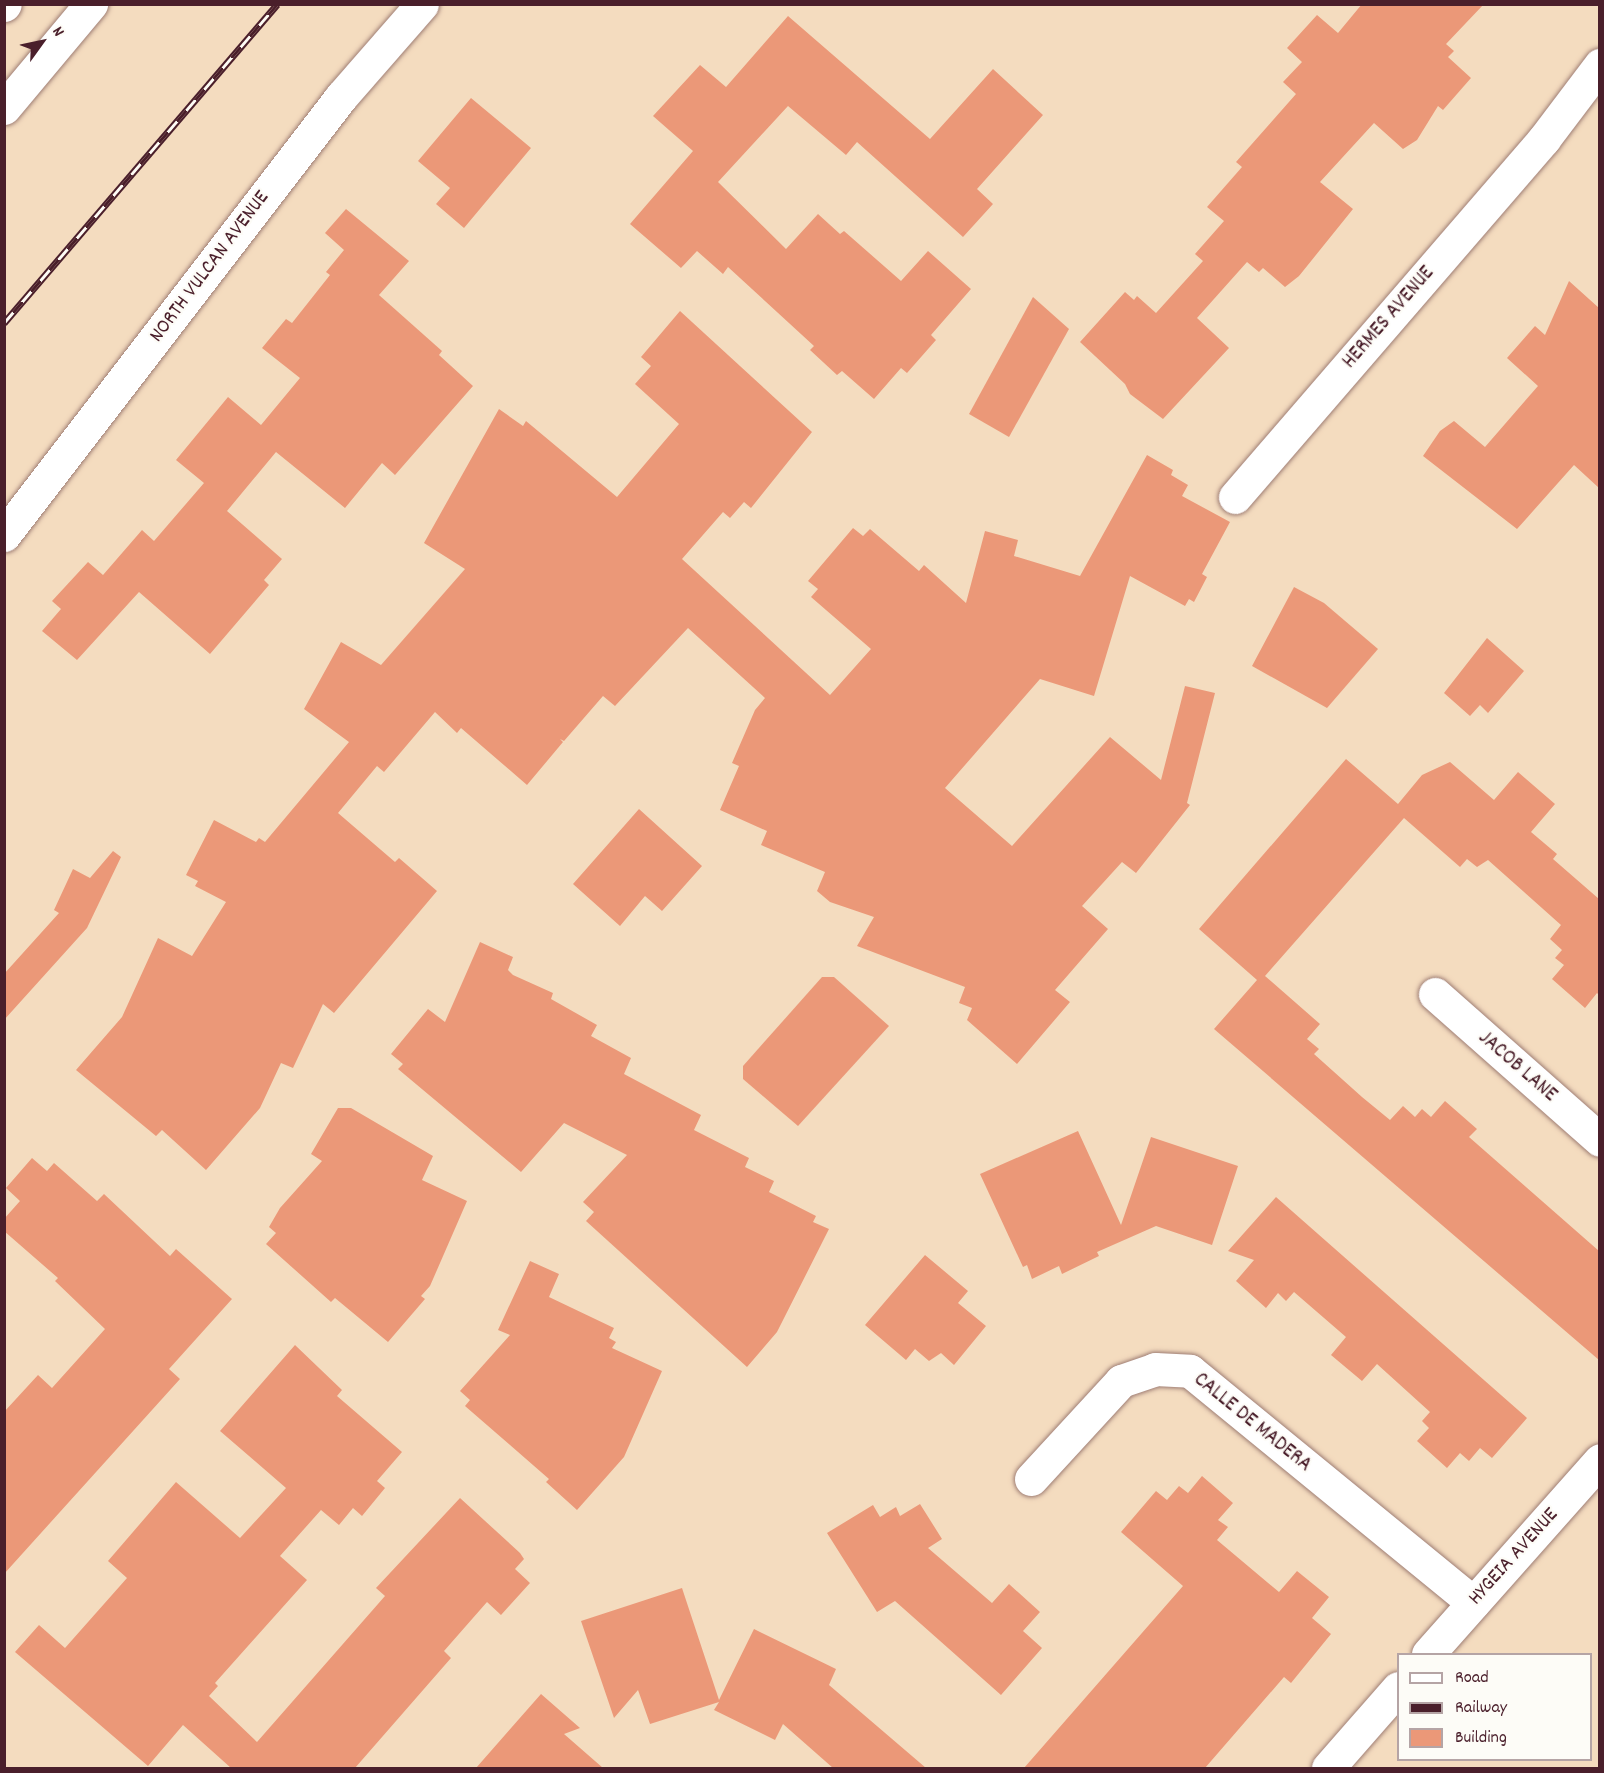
<!DOCTYPE html>
<style>
body{margin:0}
#map{position:relative;width:1604px;height:1773px;overflow:hidden;background:#f4dcbf;font-family:Dekko,sans-serif}
div>[style]{position:absolute}
.building>*{inset:0;background:#eb9878}
.roads{filter:drop-shadow(0 0 2px #9f7e75) drop-shadow(0 0 2px #9f7e75)}
.minor>*{height:33px;margin:-16.5px;padding:0 16.5px;transform-origin:16.5px;border-radius:16.5px;background:#fff}
.secondary>*{height:33px;margin:-16.5px;padding:0 16.5px;transform-origin:16.5px;border-radius:16.5px;background:#fff}
.primary>*{height:33px;margin:-16.5px;padding:0 16.5px;transform-origin:16.5px;border-radius:16.5px;background:#fff}
.rail>*{height:7px;margin-top:-3.5px;transform-origin:0;background:repeating-linear-gradient(90deg,#fdfcf7 0 14px,#4a1f2b 0 28px);box-sizing:border-box;border-block:2px solid #4a1f2b}
span{translate:-50% -50%;white-space:nowrap;text-align:center;line-height:1.15;-webkit-text-stroke:4.5px #fdfcf7;paint-order:stroke}
.street-label{font-size:21px;color:#4a1f2b}
.frame{position:absolute;inset:0;border:6px solid #4a1f2b;pointer-events:none}
.legend{position:absolute;left:1397px;top:1653px;width:195px;height:108px;box-sizing:border-box;background:#fdfcf7;border:2px solid #b5a4a5;margin:0;padding:8px 10px;list-style:none;font-size:18px;color:#4a1f2b}
.legend li{display:flex;align-items:center;gap:12px;height:30px}
.legend b{width:30px;border:2px solid #b5a4a5}
.north{position:absolute;left:12px;top:12px;width:60px;height:60px;-webkit-text-stroke:4px #fdfcf7;paint-order:stroke;rotate:57deg;font-size:16px;font-weight:700;line-height:24px;text-align:center;color:#4a1f2b}
.north::after{content:'';display:block;margin:auto;width:21px;height:27px;background:#4a1f2b;clip-path:polygon(50% 0,100% 100%,50% 72%,0 100%)}
</style>
<div id="map">
<div class="building">
<i style="clip-path:polygon(1362px 4px,1484px 4px,1446px 44px,1454px 51px,1448px 57px,1471px 78px,1443px 110px,1438px 106px,1417px 140px,1403px 149px,1374px 123px,1320px 182px,1353px 209px,1299px 276px,1285px 287px,1263px 268px,1259px 272px,1247px 262px,1197px 318px,1229px 348px,1163px 419px,1130px 394px,1125px 384px,1080px 342px,1125px 292px,1134px 300px,1137px 296px,1156px 313px,1203px 261px,1195px 254px,1224px 221px,1207px 207px,1242px 167px,1236px 162px,1296px 94px,1283px 82px,1302px 62px,1287px 48px,1317px 15px,1338px 33px)"></i>
<i style="clip-path:polygon(788px 16px,930px 139px,993px 69px,1043px 115px,977px 189px,993px 204px,963px 237px,857px 142px,846px 155px,788px 106px,718px 182px,786px 249px,818px 214px,840px 234px,844px 231px,901px 281px,928px 251px,971px 289px,931px 335px,936px 340px,907px 373px,901px 368px,874px 399px,842px 371px,837px 375px,810px 350px,814px 346px,728px 267px,723px 274px,697px 251px,681px 268px,630px 224px,693px 151px,653px 116px,700px 65px,726px 87px)"></i>
<i style="clip-path:polygon(471px 98px,531px 148px,464px 228px,436px 204px,450px 188px,418px 161px)"></i>
<i style="clip-path:polygon(346px 209px,409px 261px,379px 295px,442px 351px,439px 355px,473px 386px,395px 475px,382px 463px,345px 508px,276px 452px,227px 511px,282px 559px,264px 580px,269px 585px,210px 654px,139px 592px,77px 660px,42px 631px,61px 609px,52px 601px,88px 562px,103px 575px,142px 530px,154px 541px,204px 483px,176px 460px,228px 397px,261px 425px,300px 378px,262px 348px,286px 319px,292px 323px,330px 275px,326px 272px,344px 250px,325px 233px)"></i>
<i style="clip-path:polygon(1569px 281px,1599px 308px,1599px 488px,1574px 465px,1517px 529px,1423px 456px,1440px 431px,1454px 421px,1485px 447px,1538px 386px,1507px 358px,1535px 326px,1545px 335px)"></i>
<i style="clip-path:polygon(1033px 297px,1069px 329px,1009px 437px,969px 414px)"></i>
<i style="clip-path:polygon(680px 311px,812px 432px,751px 508px,744px 502px,730px 518px,723px 512px,682px 559px,830px 695px,871px 649px,811px 597px,818px 589px,808px 581px,853px 528px,863px 536px,870px 529px,919px 571px,924px 565px,966px 603px,985px 531px,1018px 540px,1014px 556px,1080px 576px,1147px 455px,1173px 470px,1171px 475px,1188px 485px,1182px 496px,1230px 522px,1202px 574px,1207px 577px,1194px 602px,1189px 599px,1185px 606px,1130px 576px,1094px 696px,1040px 679px,945px 788px,1012px 846px,1110px 737px,1161px 780px,1185px 686px,1215px 693px,1187px 803px,1190px 805px,1136px 873px,1122px 862px,1082px 906px,1108px 929px,1055px 990px,1070px 1002px,1017px 1064px,967px 1020px,972px 1008px,959px 1003px,965px 987px,857px 946px,874px 917px,830px 902px,817px 891px,825px 872px,761px 845px,767px 831px,720px 810px,739px 766px,732px 763px,755px 710px,765px 698px,688px 628px,615px 706px,603px 696px,564px 741px,560px 739px,563px 742px,527px 785px,461px 728px,457px 733px,435px 712px,384px 772px,377px 766px,338px 813px,395px 862px,399px 858px,437px 891px,334px 1013px,323px 1004px,293px 1068px,281px 1063px,260px 1108px,206px 1170px,162px 1130px,156px 1136px,76px 1070px,122px 1017px,158px 938px,192px 956px,226px 902px,195px 886px,198px 881px,186px 875px,214px 820px,256px 842px,259px 838px,265px 842px,349px 742px,304px 709px,341px 642px,381px 665px,465px 569px,424px 543px,499px 409px,523px 426px,526px 421px,617px 497px,679px 424px,635px 384px,651px 366px,641px 357px)"></i>
<i style="clip-path:polygon(1294px 587px,1324px 603px,1378px 649px,1327px 708px,1252px 666px)"></i>
<i style="clip-path:polygon(1487px 638px,1524px 671px,1488px 713px,1480px 705px,1470px 716px,1444px 693px)"></i>
<i style="clip-path:polygon(1346px 759px,1398px 804px,1422px 775px,1450px 762px,1494px 800px,1518px 772px,1555px 804px,1531px 832px,1557px 854px,1553px 859px,1599px 899px,1599px 995px,1597px 993px,1585px 1008px,1552px 979px,1564px 965px,1555px 958px,1562px 950px,1550px 939px,1561px 925px,1488px 860px,1477px 867px,1467px 859px,1460px 867px,1404px 818px,1265px 976px,1320px 1024px,1307px 1039px,1319px 1049px,1314px 1054px,1362px 1097px,1390px 1120px,1403px 1106px,1415px 1117px,1422px 1109px,1431px 1117px,1445px 1101px,1477px 1129px,1469px 1137px,1599px 1251px,1599px 1360px,1214px 1029px,1257px 980px,1199px 929px)"></i>
<i style="clip-path:polygon(639px 809px,702px 866px,662px 911px,645px 896px,620px 926px,573px 884px)"></i>
<i style="clip-path:polygon(113px 851px,121px 857px,87px 928px,4px 1020px,4px 974px,59px 913px,54px 910px,73px 869px,90px 878px)"></i>
<i style="clip-path:polygon(480px 942px,513px 957px,508px 970px,513px 975px,553px 993px,551px 999px,597px 1025px,591px 1036px,631px 1058px,624px 1074px,701px 1115px,694px 1130px,749px 1158px,745px 1167px,774px 1181px,769px 1192px,816px 1216px,813px 1222px,829px 1229px,777px 1332px,747px 1367px,586px 1221px,594px 1212px,583px 1202px,627px 1155px,564px 1123px,521px 1172px,398px 1069px,403px 1064px,391px 1054px,428px 1009px,445px 1022px)"></i>
<i style="clip-path:polygon(822px 977px,834px 977px,889px 1026px,798px 1126px,743px 1079px,743px 1066px)"></i>
<i style="clip-path:polygon(338px 1108px,351px 1108px,433px 1156px,422px 1180px,467px 1201px,430px 1286px,421px 1296px,425px 1299px,388px 1342px,335px 1298px,331px 1302px,266px 1244px,276px 1233px,269px 1227px,280px 1208px,322px 1161px,311px 1154px)"></i>
<i style="clip-path:polygon(1078px 1131px,1121px 1225px,1151px 1137px,1238px 1166px,1212px 1245px,1156px 1226px,1097px 1252px,1099px 1256px,1062px 1274px,1059px 1266px,1032px 1279px,1027px 1265px,1023px 1267px,980px 1174px)"></i>
<i style="clip-path:polygon(32px 1158px,47px 1171px,54px 1163px,97px 1201px,104px 1194px,170px 1256px,176px 1249px,232px 1299px,169px 1369px,180px 1379px,4px 1574px,4px 1412px,38px 1375px,52px 1388px,105px 1329px,55px 1281px,58px 1278px,4px 1231px,4px 1219px,20px 1201px,6px 1188px)"></i>
<i style="clip-path:polygon(1276px 1197px,1527px 1418px,1492px 1458px,1480px 1448px,1469px 1461px,1460px 1453px,1447px 1468px,1417px 1441px,1429px 1428px,1422px 1421px,1430px 1412px,1377px 1364px,1362px 1381px,1331px 1355px,1346px 1337px,1294px 1292px,1286px 1301px,1278px 1293px,1266px 1308px,1236px 1281px,1254px 1260px,1228px 1251px)"></i>
<i style="clip-path:polygon(925px 1255px,968px 1291px,958px 1303px,986px 1326px,954px 1365px,941px 1353px,929px 1361px,915px 1349px,906px 1360px,865px 1325px)"></i>
<i style="clip-path:polygon(530px 1261px,559px 1274px,549px 1297px,614px 1328px,609px 1338px,616px 1342px,612px 1348px,662px 1371px,624px 1457px,577px 1510px,546px 1482px,549px 1479px,465px 1406px,470px 1400px,460px 1391px,510px 1335px,498px 1330px)"></i>
<i style="clip-path:polygon(295px 1345px,342px 1390px,337px 1396px,402px 1452px,377px 1481px,385px 1488px,362px 1516px,353px 1508px,339px 1525px,321px 1510px,280px 1556px,307px 1580px,215px 1683px,218px 1686px,209px 1696px,257px 1742px,385px 1596px,376px 1588px,460px 1498px,520px 1553px,524px 1559px,515px 1569px,530px 1583px,501px 1615px,487px 1602px,444px 1651px,451px 1658px,355px 1768px,231px 1768px,183px 1725px,148px 1766px,15px 1652px,39px 1625px,65px 1648px,127px 1578px,108px 1561px,176px 1482px,240px 1538px,286px 1488px,220px 1431px)"></i>
<i style="clip-path:polygon(1202px 1476px,1233px 1503px,1218px 1520px,1228px 1527px,1217px 1540px,1279px 1592px,1297px 1571px,1329px 1597px,1312px 1618px,1331px 1634px,1291px 1683px,1284px 1677px,1205px 1768px,1024px 1768px,1183px 1586px,1121px 1532px,1156px 1491px,1167px 1500px,1179px 1486px,1188px 1493px)"></i>
<i style="clip-path:polygon(920px 1504px,942px 1539px,928px 1548px,992px 1603px,1009px 1584px,1040px 1612px,1023px 1631px,1042px 1648px,1001px 1695px,895px 1601px,877px 1612px,827px 1533px,873px 1505px,880px 1517px,896px 1507px,900px 1516px)"></i>
<i style="clip-path:polygon(682px 1588px,719px 1700px,754px 1629px,836px 1669px,829px 1685px,926px 1768px,833px 1768px,783px 1724px,775px 1740px,714px 1710px,719px 1702px,650px 1724px,638px 1690px,614px 1718px,581px 1621px)"></i>
<i style="clip-path:polygon(541px 1694px,580px 1728px,564px 1734px,603px 1768px,476px 1768px)"></i>
</div>
<div class="roads">
<div class="minor">
<i style="left:1235px;top:497px;width:473px;rotate:-49.2deg"></i>
<i style="left:1544px;top:139px;width:93px;rotate:-52.9deg"></i>
<i style="left:1435px;top:994px;width:220px;rotate:41.5deg"></i>
<i style="left:1031px;top:1479px;width:133px;rotate:-47.4deg"></i>
<i style="left:1121px;top:1381px;width:36px;rotate:-19deg"></i>
<i style="left:1155px;top:1369px;width:35px;rotate:3deg"></i>
<i style="left:1190px;top:1371px;width:366px;rotate:39.3deg"></i>
<i style="left:1428px;top:1654px;width:259px;rotate:-48.4deg"></i>
<i style="left:1328px;top:1768px;width:106px;rotate:-48.8deg"></i>
</div>
<div class="secondary">
<i style="left:4px;top:535px;width:553px;rotate:-52.43deg"></i>
<i style="left:341px;top:97px;width:123px;rotate:-48.9deg"></i>
</div>
<div class="primary">
<i style="left:4px;top:5px;width:1px;rotate:-45deg"></i>
<i style="left:4px;top:108px;width:136px;rotate:-50.1deg"></i>
</div>
</div>
<div class="rail">
<i style="left:4px;top:323px;width:420px;rotate:-49.4deg"></i>
</div>
<div class="street-label">
<span style="left:210px;top:267px;rotate:-53deg">NORTH VULCAN AVENUE</span>
<span style="left:1389px;top:318px;rotate:-49deg">HERMES AVENUE</span>
<span style="left:1517px;top:1067px;rotate:41deg">JACOB LANE</span>
<span style="left:1252px;top:1423px;rotate:39deg">CALLE DE MADERA</span>
<span style="left:1514px;top:1557px;rotate:-48deg">HYGEIA AVENUE</span>
</div>
<div class="frame"></div>
<ul class="legend">
<li><b style="height:8px;background:#fff"></b>Road</li>
<li><b style="height:8px;background:#4a1f2b"></b>Railway</li>
<li><b style="height:16px;background:#eb9878"></b>Building</li>
</ul>
<div class="north">N</div>
</div>
